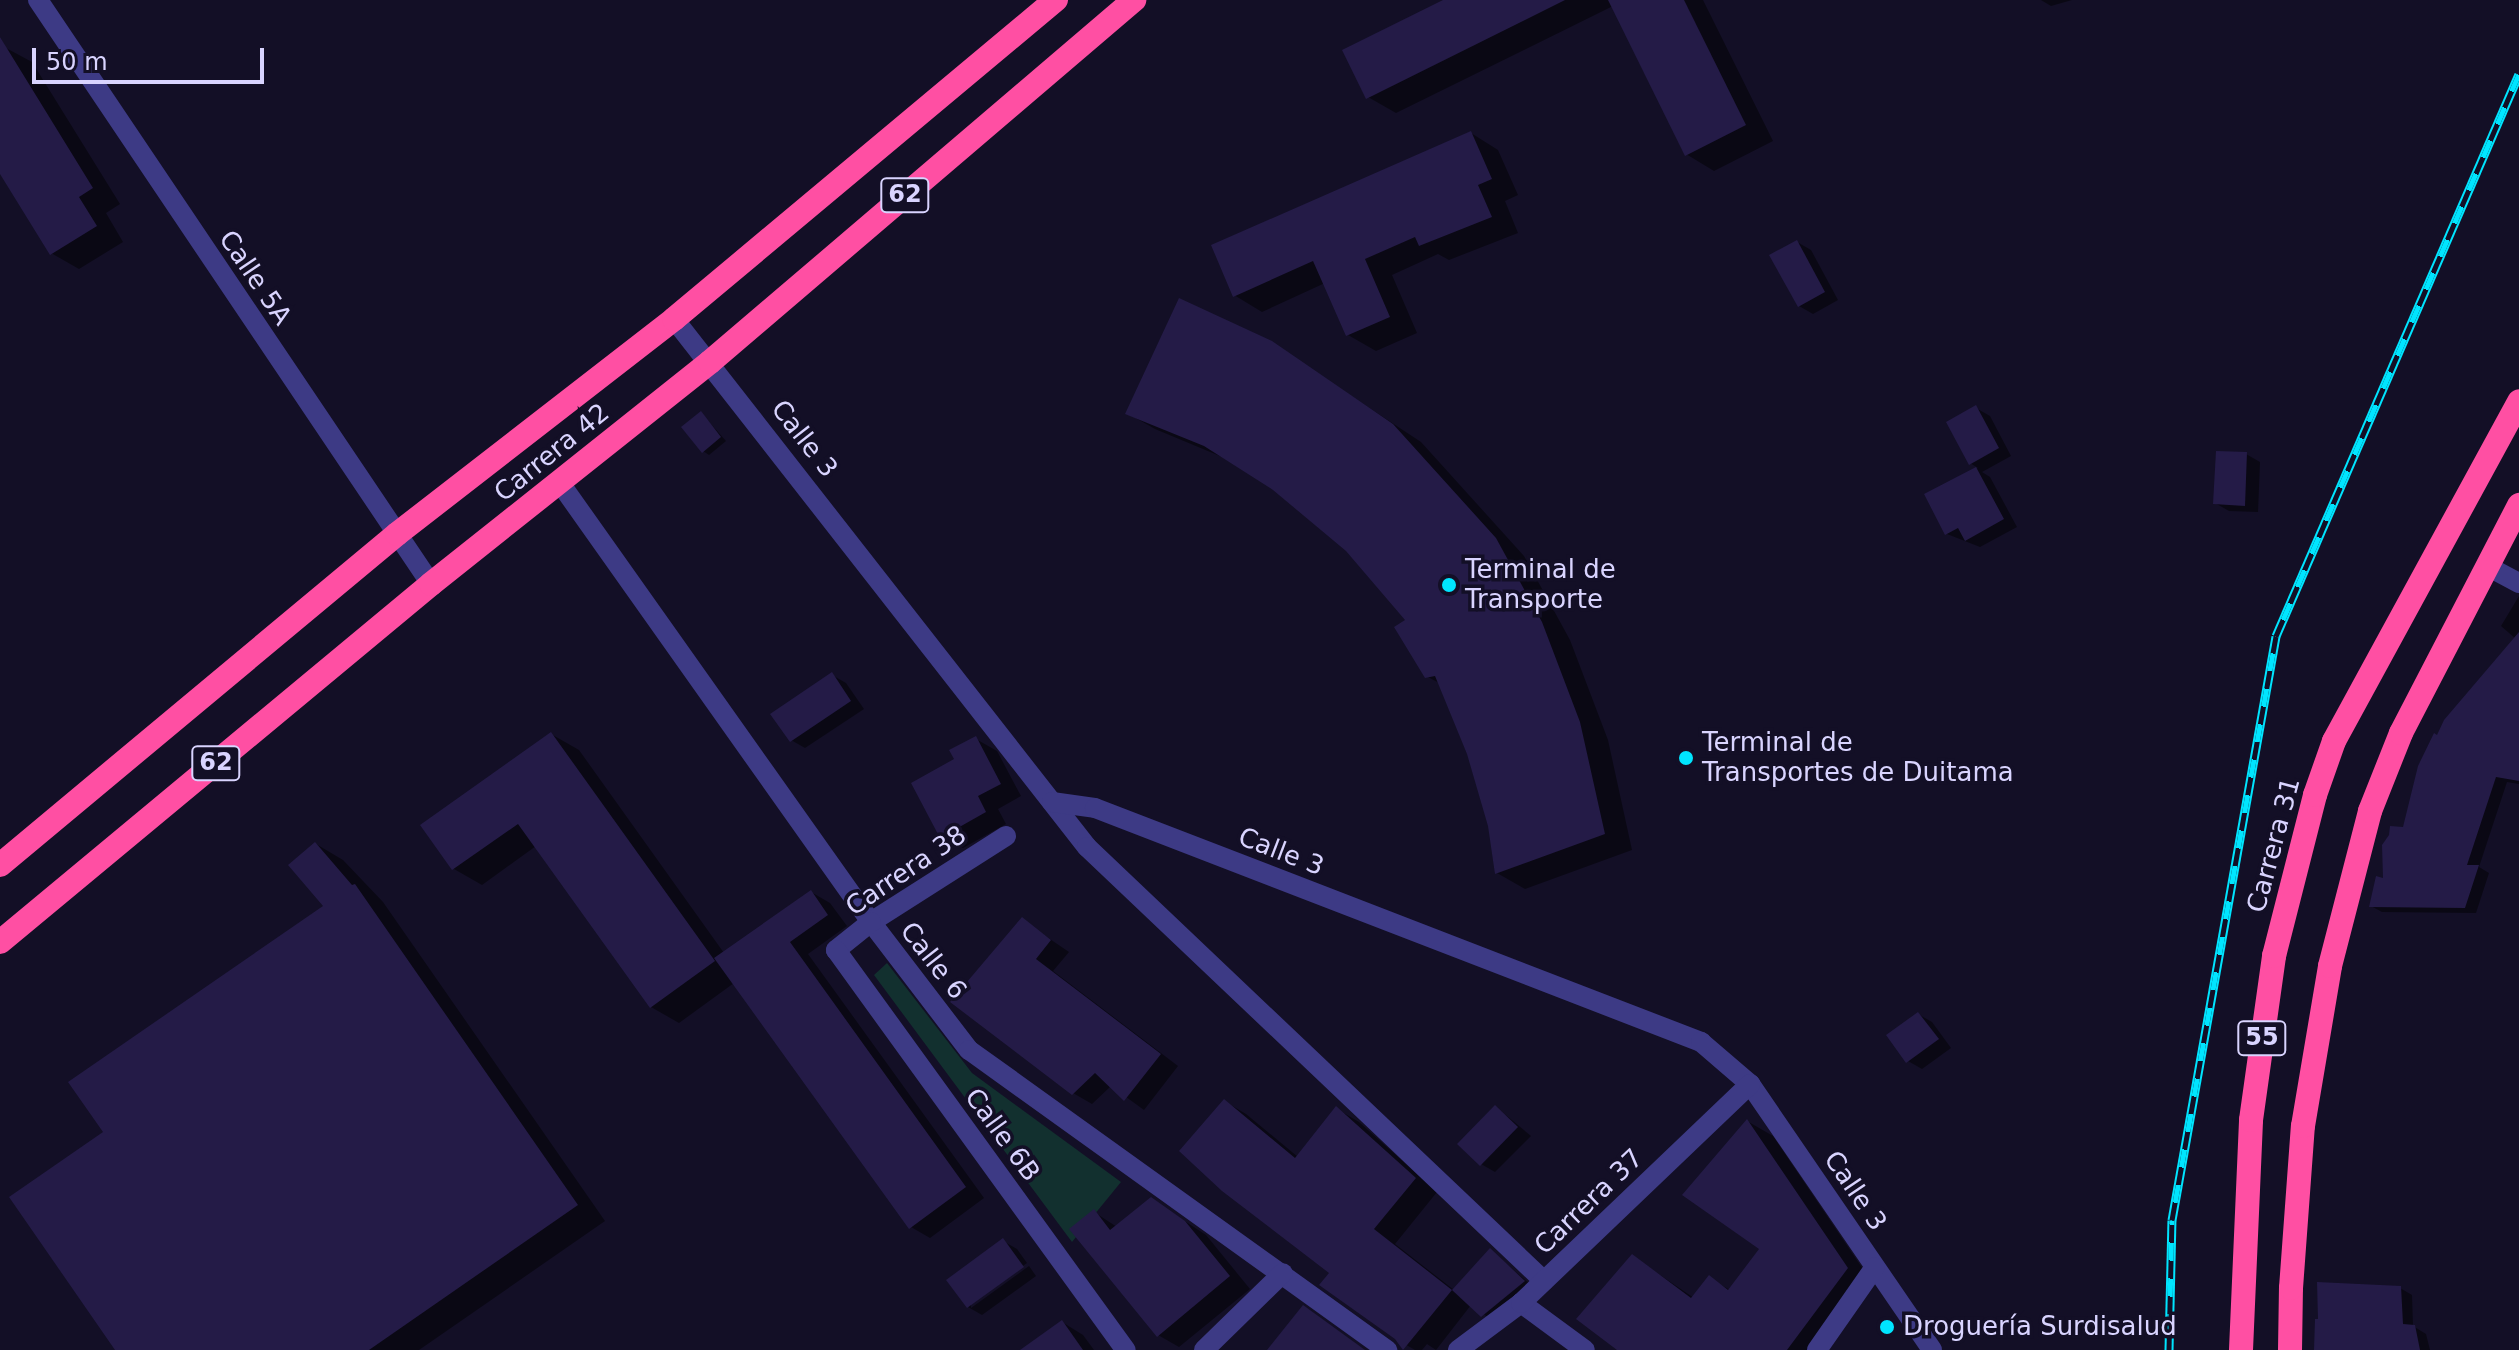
<!DOCTYPE html>
<meta charset="utf-8">
<style>
body{margin:0}
#map{position:relative;width:2519px;height:1350px;overflow:hidden;background:#130f26;font-family:"DejaVu Sans",sans-serif}
div>[style]{position:absolute}
.green>*{inset:0;background:#12302f}
.shadow>*{inset:0;background:#0007}
.building>*{inset:0;background:#241b47}
.minor>*{height:20px;margin:-10px;padding:0 10px;transform-origin:10px;border-radius:10px;background:#3d3a85}
.highway>*{height:24px;margin:-12px;padding:0 12px;transform-origin:12px;border-radius:12px;background:#ff4fa3}
.rail>*{height:9px;margin-top:-4.5px;transform-origin:0;background:repeating-linear-gradient(90deg,#130f26 0 18px,#00e5ff 0 36px);box-sizing:border-box;border-block:2px solid #00e5ff}
.dots>*{width:22px;height:22px;translate:-50% -50%;box-sizing:border-box;border:4px solid #130f26;border-radius:50%}
span{translate:-50% -50%;white-space:nowrap;text-align:center;line-height:1.15;-webkit-text-stroke:7px #130f26;paint-order:stroke}
.shield-label span{padding:2px 6px;background:#130f26;border:2px solid;border-radius:6px;-webkit-text-stroke-width:0}
.shield-label{font-size:24px;color:#d9d4ff;font-weight:700}
.street-label{font-size:26px;color:#d9d4ff}
.poi-label{font-size:26px;color:#d9d4ff}
.left{translate:0 -50%;text-align:left}
.scale{position:absolute;left:32px;top:48px;width:232px;height:36px;box-sizing:border-box;border:4px solid #d9d4ff;border-top:0;padding-left:10px;font-size:24px;line-height:28px;white-space:nowrap;color:#d9d4ff;-webkit-text-stroke:6px #130f26;paint-order:stroke}
</style>
<div id="map">
<div class="green">
<i style="clip-path:polygon(887px 963px,972px 1073px,1121px 1182px,1072px 1242px,874px 975px)"></i>
</div>
<div class="shadow">
<i style="clip-path:polygon(1448px 0,1703px 0,1773px 141px,1714px 171px,1686px 154px,1613px 6px,1396px 113px,1368px 97px)"></i>
<i style="clip-path:polygon(2041px 0,2072px 0,2051px 6px)"></i>
<i style="clip-path:polygon(0 37px,6px 48px,32px 62px,120px 204px,106px 213px,123px 242px,79px 269px,51px 253px,0 170px)"></i>
<i style="clip-path:polygon(1471px 133px,1498px 150px,1518px 195px,1505px 201px,1518px 233px,1449px 260px,1438px 254px,1392px 275px,1417px 333px,1376px 351px,1348px 335px,1325px 283px,1262px 312px,1234px 295px)"></i>
<i style="clip-path:polygon(1797px 242px,1811px 250px,1838px 300px,1813px 314px,1799px 306px)"></i>
<i style="clip-path:polygon(1271px 343px,1421px 442px,1524px 556px,1570px 640px,1608px 740px,1632px 850px,1525px 889px,1497px 873px,1490px 826px,1469px 753px,1441px 684px,1426px 676px,1408px 620px,1348px 550px,1275px 488px,1227px 459px,1155px 429px,1127px 413px)"></i>
<i style="clip-path:polygon(1976px 408px,1990px 416px,2011px 456px,1982px 472px,1990px 477px,2017px 527px,1980px 547px,1947px 534px,1926px 495px,1978px 468px,1970px 463px)"></i>
<i style="clip-path:polygon(702px 414px,726px 441px,709px 455px,703px 451px)"></i>
<i style="clip-path:polygon(2246px 454px,2260px 462px,2258px 512px,2229px 511px,2215px 503px)"></i>
<i style="clip-path:polygon(2519px 596px,2519px 784px,2507px 782px,2479px 867px,2489px 873px,2476px 913px,2382px 912px,2371px 906px,2385px 881px,2438px 737px,2516px 639px,2501px 626px)"></i>
<i style="clip-path:polygon(832px 675px,846px 683px,864px 709px,805px 748px,791px 740px)"></i>
<i style="clip-path:polygon(551px 734px,579px 750px,724px 953px,811px 892px,830px 903px,847px 926px,808px 954px,984px 1198px,930px 1238px,911px 1227px,734px 983px,679px 1023px,651px 1007px,536px 846px,482px 885px,454px 869px,423px 826px)"></i>
<i style="clip-path:polygon(976px 739px,997px 751px,1021px 796px,998px 809px,1006px 824px,963px 848px,941px 836px,957px 760px)"></i>
<i style="clip-path:polygon(316px 844px,343px 860px,383px 902px,605px 1221px,419px 1350px,117px 1350px,106px 1132px,326px 906px)"></i>
<i style="clip-path:polygon(1022px 920px,1069px 952px,1053px 971px,1178px 1066px,1144px 1110px,1111px 1086px,1092px 1104px,1073px 1093px)"></i>
<i style="clip-path:polygon(1918px 1014px,1932px 1022px,1951px 1048px,1922px 1069px,1908px 1061px)"></i>
<i style="clip-path:polygon(1224px 1101px,1246px 1114px,1298px 1157px,1337px 1109px,1359px 1122px,1437px 1192px,1395px 1244px,1454px 1290px,1490px 1250px,1537px 1290px,1496px 1323px,1471px 1305px,1436px 1350px,1427px 1344px,1422px 1350px,1415px 1350px,1398px 1340px,1332px 1273px)"></i>
<i style="clip-path:polygon(1496px 1107px,1531px 1136px,1495px 1172px,1481px 1164px)"></i>
<i style="clip-path:polygon(1747px 1121px,1773px 1136px,1873px 1284px,1824px 1350px,1620px 1350px,1632px 1256px,1694px 1298px,1709px 1278px,1730px 1290px,1762px 1249px)"></i>
<i style="clip-path:polygon(1151px 1199px,1206px 1235px,1250px 1289px,1179px 1347px,1158px 1335px,1094px 1212px,1117px 1227px)"></i>
<i style="clip-path:polygon(1003px 1241px,1017px 1249px,1027px 1263px,971px 1303px,971px 1308px,1029px 1266px,1036px 1276px,982px 1315px,968px 1307px)"></i>
<i style="clip-path:polygon(2400px 1288px,2412px 1295px,2413px 1326px,2426px 1334px,2430px 1350px,2315px 1350px)"></i>
<i style="clip-path:polygon(1062px 1322px,1083px 1335px,1094px 1350px,1023px 1350px)"></i>
</div>
<div class="building">
<i style="clip-path:polygon(1443px 0,1565px 0,1366px 99px,1342px 50px)"></i>
<i style="clip-path:polygon(1608px 0,1684px 0,1746px 125px,1685px 156px)"></i>
<i style="clip-path:polygon(0 37px,93px 188px,79px 197px,97px 226px,50px 255px,0 174px)"></i>
<i style="clip-path:polygon(1471px 131px,1492px 179px,1478px 185px,1492px 217px,1419px 246px,1415px 237px,1365px 259px,1390px 317px,1346px 336px,1313px 261px,1233px 297px,1211px 245px)"></i>
<i style="clip-path:polygon(1797px 240px,1825px 292px,1798px 307px,1769px 255px)"></i>
<i style="clip-path:polygon(1179px 298px,1272px 341px,1393px 424px,1496px 538px,1542px 622px,1580px 722px,1605px 834px,1495px 874px,1488px 826px,1467px 754px,1435px 676px,1425px 678px,1394px 627px,1405px 620px,1346px 551px,1273px 490px,1204px 446px,1125px 414px)"></i>
<i style="clip-path:polygon(1976px 405px,1999px 448px,1969px 465px,1946px 422px)"></i>
<i style="clip-path:polygon(701px 411px,721px 437px,702px 453px,681px 427px)"></i>
<i style="clip-path:polygon(2216px 451px,2247px 452px,2245px 506px,2213px 504px)"></i>
<i style="clip-path:polygon(1976px 467px,2004px 519px,1965px 541px,1958px 528px,1945px 535px,1924px 494px)"></i>
<i style="clip-path:polygon(2519px 632px,2519px 781px,2496px 777px,2467px 865px,2479px 865px,2465px 908px,2369px 907px,2376px 876px,2383px 878px,2382px 845px,2389px 835px,2390px 826px,2403px 827px,2418px 766px,2434px 733px,2437px 735px,2444px 720px)"></i>
<i style="clip-path:polygon(832px 672px,851px 701px,790px 742px,770px 714px)"></i>
<i style="clip-path:polygon(551px 732px,715px 961px,650px 1008px,518px 824px,452px 870px,420px 825px)"></i>
<i style="clip-path:polygon(976px 736px,1001px 784px,978px 796px,986px 812px,940px 838px,911px 783px,954px 759px,949px 750px)"></i>
<i style="clip-path:polygon(315px 842px,352px 885px,355px 884px,578px 1205px,369px 1350px,115px 1350px,9px 1197px,103px 1132px,68px 1082px,323px 906px,288px 865px)"></i>
<i style="clip-path:polygon(811px 890px,828px 915px,790px 942px,966px 1187px,909px 1229px,714px 958px)"></i>
<i style="clip-path:polygon(1022px 917px,1051px 940px,1036px 959px,1161px 1054px,1124px 1101px,1095px 1073px,1072px 1095px,950px 1002px)"></i>
<i style="clip-path:polygon(1918px 1012px,1939px 1039px,1906px 1063px,1886px 1035px)"></i>
<i style="clip-path:polygon(1224px 1099px,1295px 1158px,1336px 1106px,1416px 1178px,1374px 1229px,1452px 1290px,1403px 1350px,1395px 1339px,1319px 1285px,1329px 1273px,1222px 1191px,1179px 1151px)"></i>
<i style="clip-path:polygon(1495px 1105px,1518px 1127px,1480px 1166px,1457px 1144px)"></i>
<i style="clip-path:polygon(1747px 1119px,1848px 1268px,1787px 1350px,1617px 1350px,1576px 1319px,1632px 1254px,1691px 1298px,1709px 1275px,1728px 1290px,1759px 1249px,1682px 1195px)"></i>
<i style="clip-path:polygon(1151px 1197px,1185px 1221px,1230px 1276px,1157px 1337px,1069px 1229px,1094px 1209px,1110px 1230px)"></i>
<i style="clip-path:polygon(1003px 1238px,1024px 1267px,967px 1308px,946px 1280px)"></i>
<i style="clip-path:polygon(1490px 1248px,1525px 1281px,1481px 1317px,1452px 1290px)"></i>
<i style="clip-path:polygon(2317px 1282px,2401px 1286px,2403px 1324px,2415px 1325px,2420px 1350px,2314px 1350px,2315px 1319px,2318px 1319px)"></i>
<i style="clip-path:polygon(1303px 1305px,1365px 1350px,1267px 1350px)"></i>
<i style="clip-path:polygon(1062px 1320px,1083px 1350px,1020px 1350px)"></i>
</div>
<div class="minor">
<i style="left:38px;top:0;width:704px;rotate:56.06deg"></i>
<i style="left:674px;top:319px;width:670px;rotate:51.97deg"></i>
<i style="left:1087px;top:847px;width:630px;rotate:43.52deg"></i>
<i style="left:560px;top:483px;width:538px;rotate:54.69deg"></i>
<i style="left:871px;top:922px;width:161px;rotate:52.6deg"></i>
<i style="left:969px;top:1050px;width:515px;rotate:35.67deg"></i>
<i style="left:2487px;top:566px;width:36px;rotate:28deg"></i>
<i style="left:1052px;top:802px;width:43px;rotate:7.9deg"></i>
<i style="left:1095px;top:808px;width:650px;rotate:21.11deg"></i>
<i style="left:1701px;top:1042px;width:65px;rotate:40.6deg"></i>
<i style="left:1750px;top:1084px;width:322px;rotate:55.6deg"></i>
<i style="left:1006px;top:836px;width:160px;rotate:147.5deg"></i>
<i style="left:871px;top:922px;width:45px;rotate:141.3deg"></i>
<i style="left:836px;top:950px;width:494px;rotate:54.1deg"></i>
<i style="left:1521px;top:1303px;width:79px;rotate:36.3deg"></i>
<i style="left:1204px;top:1350px;width:110px;rotate:-44.3deg"></i>
<i style="left:1458px;top:1350px;width:79px;rotate:-36.7deg"></i>
<i style="left:1521px;top:1303px;width:317px;rotate:-43.7deg"></i>
<i style="left:1817px;top:1350px;width:101px;rotate:-55.1deg"></i>
</div>
<div class="highway">
<i style="left:0;top:865px;width:517px;rotate:-39.82deg"></i>
<i style="left:397px;top:534px;width:351px;rotate:-37.8deg"></i>
<i style="left:674px;top:319px;width:498px;rotate:-39.9deg"></i>
<i style="left:0;top:942px;width:560px;rotate:-39.71deg"></i>
<i style="left:431px;top:584px;width:357px;rotate:-38.5deg"></i>
<i style="left:710px;top:362px;width:558px;rotate:-40.49deg"></i>
<i style="left:2241px;top:1350px;width:230px;rotate:-87.5deg"></i>
<i style="left:2251px;top:1120px;width:166px;rotate:-82deg"></i>
<i style="left:2274px;top:956px;width:166px;rotate:-75.7deg"></i>
<i style="left:2315px;top:795px;width:57px;rotate:-70.6deg"></i>
<i style="left:2334px;top:741px;width:387px;rotate:-61.4deg"></i>
<i style="left:2290px;top:1350px;width:62px;rotate:-89.1deg"></i>
<i style="left:2291px;top:1288px;width:162px;rotate:-85.8deg"></i>
<i style="left:2303px;top:1126px;width:162px;rotate:-80.4deg"></i>
<i style="left:2330px;top:966px;width:160px;rotate:-75.5deg"></i>
<i style="left:2370px;top:811px;width:84px;rotate:-68.3deg"></i>
<i style="left:2401px;top:733px;width:257px;rotate:-62.6deg"></i>
</div>
<div class="rail">
<i style="left:2169px;top:1350px;width:130px;rotate:-88.7deg"></i>
<i style="left:2172px;top:1220px;width:593px;rotate:-79.9deg"></i>
<i style="left:2276px;top:636px;width:612px;rotate:-66.62deg"></i>
</div>
<div class="dots">
<i style="left:1449px;top:585px;background:#00e5ff"></i>
<i style="left:1686px;top:758px;background:#00e5ff"></i>
<i style="left:1887px;top:1327px;background:#00e5ff"></i>
</div>
<div class="shield-label">
<span style="left:905px;top:195px">62</span>
<span style="left:216px;top:763px">62</span>
<span style="left:2262px;top:1038px">55</span>
</div>
<div class="street-label">
<span style="left:255px;top:278px;rotate:56deg">Calle 5A</span>
<span style="left:804px;top:439px;rotate:52deg">Calle 3</span>
<span style="left:552px;top:453px;rotate:-39deg">Carrera 42</span>
<span style="left:2274px;top:845px;rotate:-75deg">Carrera 31</span>
<span style="left:1281px;top:852px;rotate:21deg">Calle 3</span>
<span style="left:906px;top:871px;rotate:-34deg">Carrera 38</span>
<span style="left:933px;top:961px;rotate:52deg">Calle 6</span>
<span style="left:1002px;top:1135px;rotate:54deg">Calle 6B</span>
<span style="left:1855px;top:1191px;rotate:56deg">Calle 3</span>
<span style="left:1589px;top:1202px;rotate:-44deg">Carrera 37</span>
</div>
<div class="poi-label">
<span class="left" style="left:1465px;top:585px">Terminal de<br>Transporte</span>
<span class="left" style="left:1702px;top:758px">Terminal de<br>Transportes de Duitama</span>
<span class="left" style="left:1903px;top:1327px">Droguería Surdisalud</span>
</div>
<div class="scale">50 m</div>
</div>
